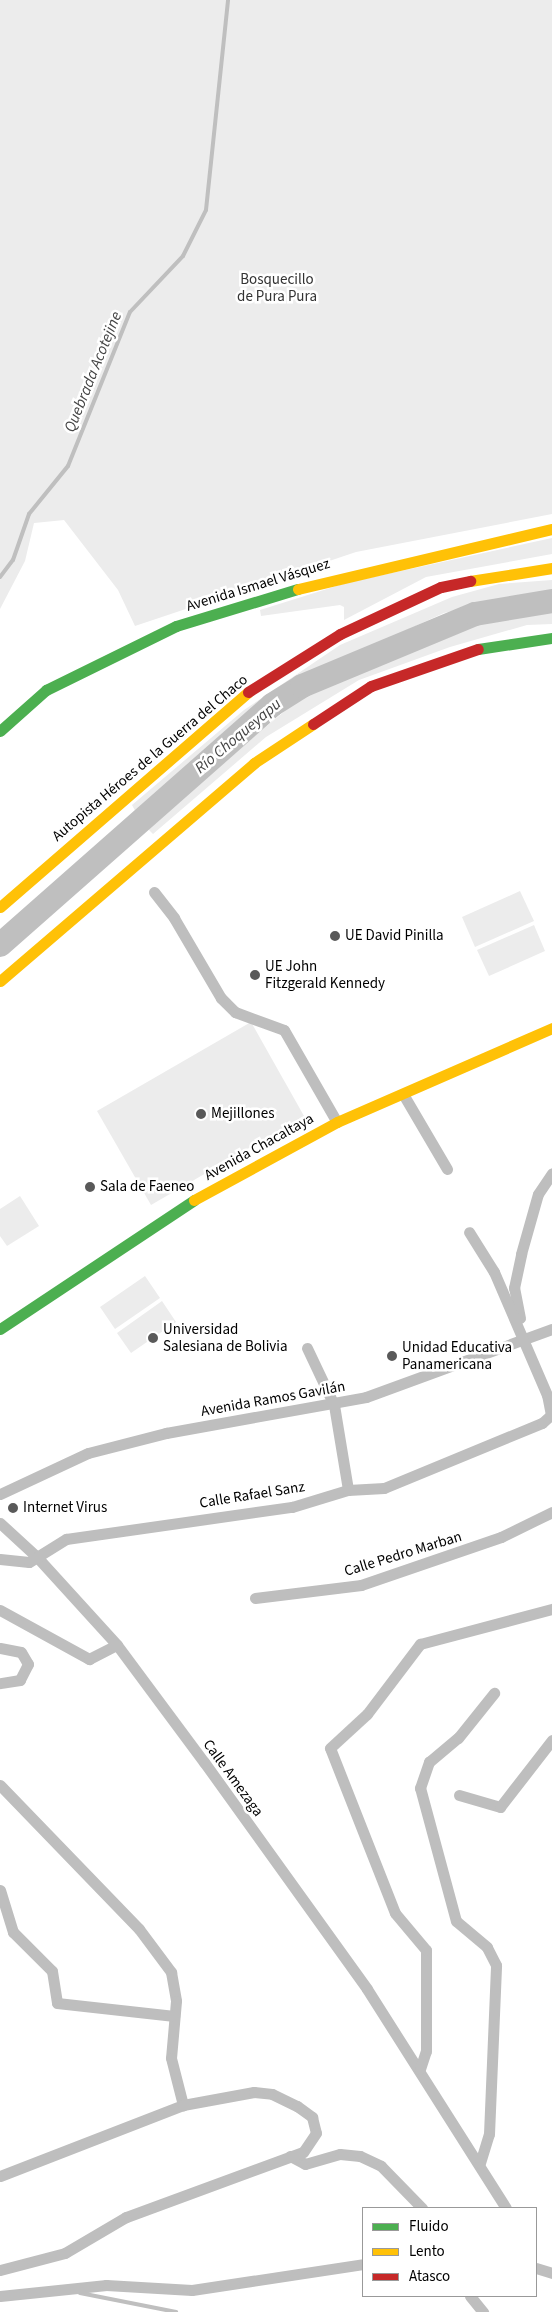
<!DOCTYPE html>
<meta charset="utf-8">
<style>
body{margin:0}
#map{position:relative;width:552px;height:2312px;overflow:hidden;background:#fff;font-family:"Source Sans 3",sans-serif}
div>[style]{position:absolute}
.green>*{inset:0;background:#ececec}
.stream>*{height:4px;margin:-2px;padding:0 2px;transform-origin:2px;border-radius:2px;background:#bfbfbf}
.river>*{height:24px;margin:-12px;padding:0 12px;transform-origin:12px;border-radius:12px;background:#bfbfbf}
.street>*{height:11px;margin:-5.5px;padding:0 5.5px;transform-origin:5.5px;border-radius:5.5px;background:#bebebe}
.fast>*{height:11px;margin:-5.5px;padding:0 5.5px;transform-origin:5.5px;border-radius:5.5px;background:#4caf50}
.slow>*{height:11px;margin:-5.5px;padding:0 5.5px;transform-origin:5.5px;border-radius:5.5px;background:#ffc107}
.jam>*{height:11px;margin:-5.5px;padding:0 5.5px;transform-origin:5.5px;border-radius:5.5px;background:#c62828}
.dots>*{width:14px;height:14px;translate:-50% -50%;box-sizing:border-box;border:2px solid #fff;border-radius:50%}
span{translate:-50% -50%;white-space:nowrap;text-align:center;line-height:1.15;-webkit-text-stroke:5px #fff;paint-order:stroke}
.park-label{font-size:15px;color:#333}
.street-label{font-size:15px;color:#000}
.poi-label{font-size:15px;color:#000}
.left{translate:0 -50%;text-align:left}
.water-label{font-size:16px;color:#444;font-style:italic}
.legend{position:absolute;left:362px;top:2207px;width:175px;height:90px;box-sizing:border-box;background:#fff;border:1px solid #999;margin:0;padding:6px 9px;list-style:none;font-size:15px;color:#000}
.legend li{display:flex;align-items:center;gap:10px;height:25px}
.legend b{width:25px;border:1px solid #999}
</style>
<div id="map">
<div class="green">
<i style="clip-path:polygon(0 0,552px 0,552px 514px,356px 552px,135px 626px,118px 590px,64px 520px,34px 523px,25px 561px,0 609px)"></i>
<i style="clip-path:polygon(552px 538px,552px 554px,426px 577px,344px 620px,344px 607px,340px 605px,261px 616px,260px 610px,346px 583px)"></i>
<i style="clip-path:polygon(552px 580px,552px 594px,502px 599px,444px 613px,292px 682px,139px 818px,132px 805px,244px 710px,340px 645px,452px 597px,499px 584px)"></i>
<i style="clip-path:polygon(552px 611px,552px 624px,527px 625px,450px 647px,359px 680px,266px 737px,153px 834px,146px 827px,298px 700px,355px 669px,496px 618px)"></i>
<i style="clip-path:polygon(520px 891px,534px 921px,475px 947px,462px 917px)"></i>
<i style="clip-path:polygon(534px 925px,545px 951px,489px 976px,477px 950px)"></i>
<i style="clip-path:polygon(251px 1022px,304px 1116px,151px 1205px,97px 1111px)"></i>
<i style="clip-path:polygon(20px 1196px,39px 1226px,7px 1246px,0 1236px,0 1209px)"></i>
<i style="clip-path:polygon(145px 1276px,160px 1298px,115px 1329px,100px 1307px)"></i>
<i style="clip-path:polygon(162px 1301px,176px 1322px,131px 1353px,117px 1333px)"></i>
</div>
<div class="stream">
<i style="left:0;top:577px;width:21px;rotate:-53deg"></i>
<i style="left:13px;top:560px;width:49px;rotate:-70.8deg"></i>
<i style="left:29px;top:514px;width:62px;rotate:-50.9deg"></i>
<i style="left:68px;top:466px;width:166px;rotate:-68.1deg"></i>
<i style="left:130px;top:312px;width:77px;rotate:-46.6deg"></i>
<i style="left:183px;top:256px;width:51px;rotate:-63.4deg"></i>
<i style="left:206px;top:210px;width:211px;rotate:-84deg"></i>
<i style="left:80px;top:2293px;width:98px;rotate:11.2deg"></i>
</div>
<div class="river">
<i style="left:0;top:945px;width:363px;rotate:-41.4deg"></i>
<i style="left:272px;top:705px;width:36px;rotate:-32deg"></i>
<i style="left:302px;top:686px;width:187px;rotate:-22.6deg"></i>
<i style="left:475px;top:614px;width:78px;rotate:-9.6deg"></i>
</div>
<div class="street">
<i style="left:154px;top:892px;width:33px;rotate:52deg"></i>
<i style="left:174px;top:918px;width:93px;rotate:59.6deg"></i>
<i style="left:221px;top:998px;width:20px;rotate:45deg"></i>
<i style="left:235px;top:1012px;width:52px;rotate:20.2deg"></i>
<i style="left:284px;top:1030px;width:106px;rotate:60.1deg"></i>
<i style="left:403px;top:1094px;width:87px;rotate:59.6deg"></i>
<i style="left:520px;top:1318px;width:31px;rotate:-101deg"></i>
<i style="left:514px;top:1288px;width:35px;rotate:-78deg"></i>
<i style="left:521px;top:1254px;width:62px;rotate:-74.2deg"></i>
<i style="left:538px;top:1194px;width:25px;rotate:-56deg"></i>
<i style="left:307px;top:1348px;width:63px;rotate:64.7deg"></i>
<i style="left:334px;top:1405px;width:86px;rotate:80.6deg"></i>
<i style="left:0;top:1494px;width:97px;rotate:-25deg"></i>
<i style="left:88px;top:1453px;width:81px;rotate:-14.4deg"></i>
<i style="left:166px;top:1433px;width:203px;rotate:-10.2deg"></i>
<i style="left:366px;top:1397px;width:198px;rotate:-20.1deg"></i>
<i style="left:0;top:1523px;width:50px;rotate:42.6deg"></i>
<i style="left:37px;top:1557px;width:119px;rotate:47.7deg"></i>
<i style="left:117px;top:1645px;width:146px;rotate:53.4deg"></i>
<i style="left:204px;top:1762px;width:279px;rotate:54.3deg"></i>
<i style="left:367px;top:1989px;width:259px;rotate:57.6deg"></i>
<i style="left:0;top:1559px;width:29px;rotate:6deg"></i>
<i style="left:29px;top:1562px;width:44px;rotate:-31.9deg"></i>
<i style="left:66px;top:1539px;width:228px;rotate:-8.1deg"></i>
<i style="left:292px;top:1507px;width:59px;rotate:-16.9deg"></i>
<i style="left:348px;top:1490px;width:36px;rotate:-3deg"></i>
<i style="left:384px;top:1488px;width:171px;rotate:-22.4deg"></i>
<i style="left:542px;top:1423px;width:12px;rotate:-42deg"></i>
<i style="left:551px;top:1415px;width:20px;rotate:-101deg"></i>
<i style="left:547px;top:1395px;width:134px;rotate:-113.3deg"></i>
<i style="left:494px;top:1272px;width:47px;rotate:-122deg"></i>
<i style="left:255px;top:1598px;width:107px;rotate:-7deg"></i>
<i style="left:361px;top:1585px;width:148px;rotate:-18.9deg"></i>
<i style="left:501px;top:1537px;width:57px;rotate:-26.1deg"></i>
<i style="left:0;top:1610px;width:102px;rotate:28.8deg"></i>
<i style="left:89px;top:1659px;width:31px;rotate:-27deg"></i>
<i style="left:0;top:1648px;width:21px;rotate:11deg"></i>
<i style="left:21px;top:1652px;width:14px;rotate:60deg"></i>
<i style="left:28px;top:1664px;width:18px;rotate:117deg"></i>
<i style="left:20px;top:1680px;width:20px;rotate:171deg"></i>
<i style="left:0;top:1785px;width:200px;rotate:46deg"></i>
<i style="left:139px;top:1929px;width:54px;rotate:53.3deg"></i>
<i style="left:171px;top:1972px;width:29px;rotate:80deg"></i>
<i style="left:176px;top:2001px;width:57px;rotate:95deg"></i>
<i style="left:171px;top:2058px;width:49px;rotate:75.7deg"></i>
<i style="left:459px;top:1795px;width:43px;rotate:16.3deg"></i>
<i style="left:500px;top:1807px;width:85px;rotate:-52.2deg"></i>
<i style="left:0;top:1890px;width:44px;rotate:72.8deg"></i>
<i style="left:13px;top:1932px;width:55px;rotate:45deg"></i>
<i style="left:52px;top:1971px;width:32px;rotate:81deg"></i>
<i style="left:57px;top:2003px;width:118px;rotate:6.3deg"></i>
<i style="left:420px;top:2069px;width:19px;rotate:-72deg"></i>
<i style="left:426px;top:2051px;width:101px;rotate:-90deg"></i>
<i style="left:426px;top:1950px;width:48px;rotate:-130deg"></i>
<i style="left:395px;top:1913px;width:177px;rotate:-111.5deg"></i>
<i style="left:330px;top:1748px;width:50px;rotate:-42.6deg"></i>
<i style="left:367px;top:1714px;width:88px;rotate:-52.9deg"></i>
<i style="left:420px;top:1644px;width:137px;rotate:-14.9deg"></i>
<i style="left:290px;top:2156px;width:17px;rotate:28deg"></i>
<i style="left:305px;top:2164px;width:36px;rotate:-16deg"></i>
<i style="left:340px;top:2154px;width:20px;rotate:6deg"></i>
<i style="left:360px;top:2156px;width:23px;rotate:25deg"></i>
<i style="left:381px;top:2166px;width:59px;rotate:45.7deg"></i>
<i style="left:480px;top:2163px;width:30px;rotate:-73deg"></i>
<i style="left:489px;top:2134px;width:169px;rotate:-87.6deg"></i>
<i style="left:496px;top:1965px;width:20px;rotate:-117deg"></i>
<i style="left:487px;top:1947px;width:40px;rotate:-140deg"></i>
<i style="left:456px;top:1921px;width:138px;rotate:-105.1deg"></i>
<i style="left:420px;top:1788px;width:28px;rotate:-71deg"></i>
<i style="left:429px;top:1762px;width:38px;rotate:-40deg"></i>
<i style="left:458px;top:1738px;width:58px;rotate:-51.3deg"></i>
<i style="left:0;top:2176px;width:196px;rotate:-21.2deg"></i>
<i style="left:183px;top:2105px;width:72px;rotate:-10.4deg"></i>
<i style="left:254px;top:2092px;width:18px;rotate:6deg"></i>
<i style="left:272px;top:2094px;width:28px;rotate:26deg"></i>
<i style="left:297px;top:2106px;width:19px;rotate:36deg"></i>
<i style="left:312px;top:2117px;width:16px;rotate:76deg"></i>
<i style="left:316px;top:2133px;width:23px;rotate:124deg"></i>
<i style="left:303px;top:2152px;width:189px;rotate:159.8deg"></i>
<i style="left:126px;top:2217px;width:71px;rotate:149.5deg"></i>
<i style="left:65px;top:2253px;width:67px;rotate:165.3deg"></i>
<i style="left:536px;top:2268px;width:17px;rotate:17deg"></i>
<i style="left:0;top:2296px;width:107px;rotate:-5.9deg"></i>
<i style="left:106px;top:2285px;width:86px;rotate:3.3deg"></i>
<i style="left:192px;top:2290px;width:173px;rotate:-8.6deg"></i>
<i style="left:470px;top:2296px;width:21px;rotate:51deg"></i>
</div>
<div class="fast">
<i style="left:478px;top:649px;width:75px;rotate:-8.5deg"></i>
<i style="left:0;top:731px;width:62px;rotate:-41.7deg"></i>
<i style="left:46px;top:690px;width:145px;rotate:-26.2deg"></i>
<i style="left:176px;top:626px;width:127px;rotate:-16.9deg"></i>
<i style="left:0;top:1329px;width:233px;rotate:-33.6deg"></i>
</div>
<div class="slow">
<i style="left:470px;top:581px;width:83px;rotate:-9deg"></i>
<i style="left:298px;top:589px;width:261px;rotate:-13.3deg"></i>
<i style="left:0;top:907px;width:328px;rotate:-40.9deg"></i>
<i style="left:0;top:981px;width:335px;rotate:-40.6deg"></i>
<i style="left:254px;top:763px;width:71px;rotate:-33.5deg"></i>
<i style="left:194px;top:1200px;width:163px;rotate:-28.6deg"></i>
<i style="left:337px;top:1122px;width:235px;rotate:-23.6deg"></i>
</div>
<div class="jam">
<i style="left:248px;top:692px;width:109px;rotate:-32.2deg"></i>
<i style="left:340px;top:634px;width:111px;rotate:-25deg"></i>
<i style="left:441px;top:587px;width:30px;rotate:-12deg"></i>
<i style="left:313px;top:724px;width:69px;rotate:-33.2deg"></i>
<i style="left:371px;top:686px;width:113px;rotate:-19.1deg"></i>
</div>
<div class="dots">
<i style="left:335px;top:936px;background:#595959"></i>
<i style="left:255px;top:975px;background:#595959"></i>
<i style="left:201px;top:1114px;background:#595959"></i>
<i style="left:90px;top:1187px;background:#595959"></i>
<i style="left:153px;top:1338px;background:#595959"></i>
<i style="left:392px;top:1356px;background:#595959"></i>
<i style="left:13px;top:1508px;background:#595959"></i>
</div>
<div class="park-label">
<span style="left:277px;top:288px">Bosquecillo<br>de Pura Pura</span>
</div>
<div class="street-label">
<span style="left:258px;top:585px;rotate:-17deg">Avenida Ismael Vásquez</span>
<span style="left:150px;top:758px;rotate:-40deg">Autopista Héroes de la Guerra del Chaco</span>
<span style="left:259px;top:1147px;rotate:-29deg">Avenida Chacaltaya</span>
<span style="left:273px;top:1399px;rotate:-10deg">Avenida Ramos Gavilán</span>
<span style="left:252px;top:1495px;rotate:-9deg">Calle Rafael Sanz</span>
<span style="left:403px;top:1554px;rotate:-17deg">Calle Pedro Marban</span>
<span style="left:233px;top:1778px;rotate:54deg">Calle Amezaga</span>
</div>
<div class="poi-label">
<span class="left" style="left:345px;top:936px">UE David Pinilla</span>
<span class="left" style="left:265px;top:975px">UE John<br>Fitzgerald Kennedy</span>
<span class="left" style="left:211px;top:1114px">Mejillones</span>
<span class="left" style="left:100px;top:1187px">Sala de Faeneo</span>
<span class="left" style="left:163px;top:1338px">Universidad<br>Salesiana de Bolivia</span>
<span class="left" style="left:402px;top:1356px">Unidad Educativa<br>Panamericana</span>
<span class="left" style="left:23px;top:1508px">Internet Virus</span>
</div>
<div class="water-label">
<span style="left:93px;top:372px;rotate:-68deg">Quebrada Acotejine</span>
<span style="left:238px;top:736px;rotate:-40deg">Río Choqueyapu</span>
</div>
<ul class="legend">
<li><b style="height:6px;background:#4caf50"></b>Fluido</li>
<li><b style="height:6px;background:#ffc107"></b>Lento</li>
<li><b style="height:6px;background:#c62828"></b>Atasco</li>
</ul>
</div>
